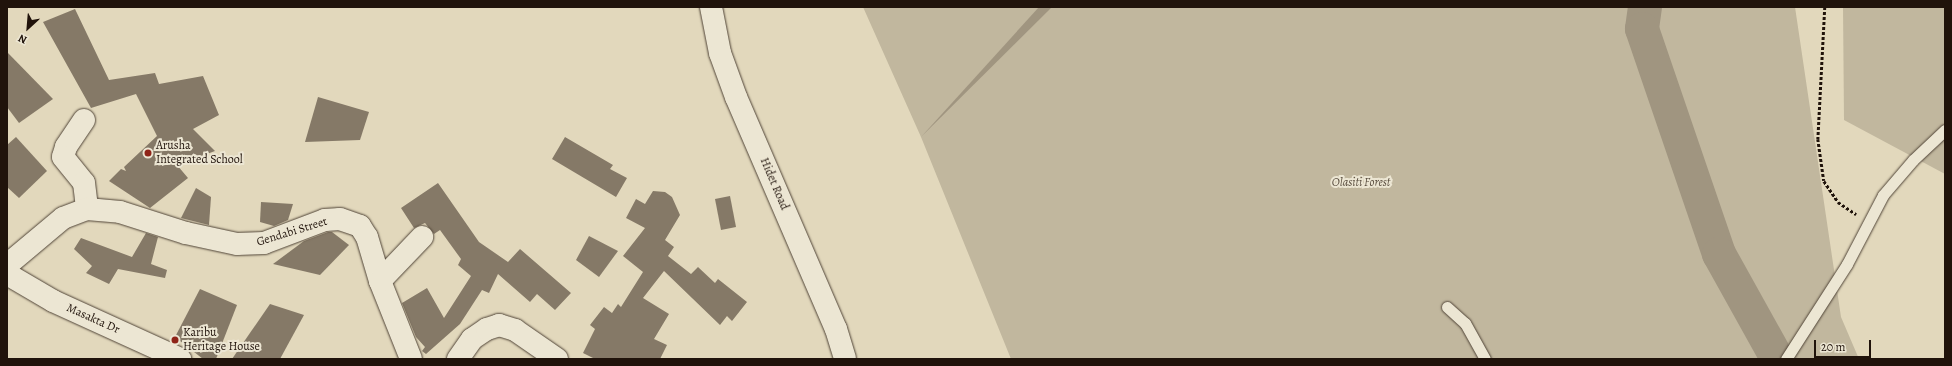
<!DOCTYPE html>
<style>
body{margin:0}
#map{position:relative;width:1952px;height:366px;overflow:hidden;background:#e2d8bc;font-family:Alegreya,serif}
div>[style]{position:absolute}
.green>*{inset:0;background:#c1b79e}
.water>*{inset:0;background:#a09580}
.river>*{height:34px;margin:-17px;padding:0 17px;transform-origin:17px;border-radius:17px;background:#a09580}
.building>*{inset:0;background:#857967}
.path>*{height:2.5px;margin-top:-1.25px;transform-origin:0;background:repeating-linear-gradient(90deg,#20130b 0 3px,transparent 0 5px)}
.roads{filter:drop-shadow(0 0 1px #504437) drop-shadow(0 0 1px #504437)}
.service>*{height:11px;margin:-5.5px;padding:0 5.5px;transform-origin:5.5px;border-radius:5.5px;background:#ece6d3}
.minor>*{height:22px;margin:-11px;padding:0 11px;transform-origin:11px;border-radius:11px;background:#ece6d3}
.dots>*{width:11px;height:11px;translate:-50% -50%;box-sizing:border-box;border:2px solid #ece6d3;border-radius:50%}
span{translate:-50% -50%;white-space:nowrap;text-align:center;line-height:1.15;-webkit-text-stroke:4px #ece6d3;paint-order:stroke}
.poi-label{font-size:12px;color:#20130b}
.left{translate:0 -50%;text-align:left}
.park-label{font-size:12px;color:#584c3e;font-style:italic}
.street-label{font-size:12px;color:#20130b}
.frame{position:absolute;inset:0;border:8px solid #20130b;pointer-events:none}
.north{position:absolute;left:8px;top:8px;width:40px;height:40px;-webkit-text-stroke:3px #ece6d3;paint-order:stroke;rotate:206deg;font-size:11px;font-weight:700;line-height:16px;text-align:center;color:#20130b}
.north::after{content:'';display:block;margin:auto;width:14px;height:18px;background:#20130b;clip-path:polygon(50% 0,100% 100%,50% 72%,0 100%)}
.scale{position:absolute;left:1814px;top:340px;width:57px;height:18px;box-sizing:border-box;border:2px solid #20130b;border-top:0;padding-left:5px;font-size:12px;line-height:14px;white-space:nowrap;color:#20130b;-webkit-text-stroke:3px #ece6d3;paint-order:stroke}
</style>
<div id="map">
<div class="green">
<i style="clip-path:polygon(863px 7px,1795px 7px,1841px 317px,1859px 359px,1011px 359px,921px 137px)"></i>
<i style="clip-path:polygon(1843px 7px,1945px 7px,1945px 174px,1844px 120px)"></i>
</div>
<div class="water">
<i style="clip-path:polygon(1039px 7px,1052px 7px,921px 137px)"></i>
</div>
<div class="river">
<i style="left:1645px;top:7px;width:22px;rotate:98deg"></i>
<i style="left:1642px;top:29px;width:238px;rotate:71.1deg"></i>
<i style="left:1719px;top:254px;width:111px;rotate:60.9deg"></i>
</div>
<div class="building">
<i style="clip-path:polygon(75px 9px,109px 80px,155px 73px,159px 84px,203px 76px,219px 115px,193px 129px,215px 151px,177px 165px,188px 178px,150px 208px,109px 181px,121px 169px,126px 171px,124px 167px,157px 136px,136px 94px,91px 108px,43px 22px)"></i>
<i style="clip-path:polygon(7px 52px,53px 99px,19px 123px,7px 107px)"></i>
<i style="clip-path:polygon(318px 97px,369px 112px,360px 140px,305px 142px)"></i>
<i style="clip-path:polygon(16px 137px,47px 171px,19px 198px,7px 187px,7px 145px)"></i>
<i style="clip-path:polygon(565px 137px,613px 165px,610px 169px,627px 178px,616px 197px,552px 159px)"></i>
<i style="clip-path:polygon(438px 183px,479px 242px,508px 262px,520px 249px,571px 293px,555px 310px,537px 294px,530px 302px,498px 274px,489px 293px,482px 290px,460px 324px,426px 354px,422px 351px,425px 347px,416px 337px,402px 303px,427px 288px,444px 318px,471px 276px,458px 265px,461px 259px,440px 230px,434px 234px,425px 223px,414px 228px,401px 208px)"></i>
<i style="clip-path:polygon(196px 188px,211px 197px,209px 225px,181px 218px)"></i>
<i style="clip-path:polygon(653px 191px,665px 192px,672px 197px,680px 215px,665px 240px,674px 247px,668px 256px,691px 274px,698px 267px,715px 283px,718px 279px,747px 302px,732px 321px,727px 316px,720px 325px,664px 271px,643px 298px,669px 314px,654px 339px,667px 345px,660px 359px,595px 359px,583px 353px,595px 329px,590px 325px,604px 307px,612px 313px,618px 304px,621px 307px,643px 272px,623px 256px,645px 228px,626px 218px,636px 199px,645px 204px)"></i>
<i style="clip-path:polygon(730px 196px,736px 227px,721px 230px,715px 199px)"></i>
<i style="clip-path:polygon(261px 202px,293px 204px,288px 220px,274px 226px,260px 222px)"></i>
<i style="clip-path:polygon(328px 232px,332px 232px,349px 245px,320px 275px,273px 264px,304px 241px)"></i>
<i style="clip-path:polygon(146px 233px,158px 237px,151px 264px,167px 270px,165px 278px,118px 269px,109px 284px,86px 273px,92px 266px,74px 249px,81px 238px,132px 257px)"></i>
<i style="clip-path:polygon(589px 236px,618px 251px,599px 277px,576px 260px)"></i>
<i style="clip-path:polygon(200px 289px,237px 305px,216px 359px,203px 359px,175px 337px)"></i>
<i style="clip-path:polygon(270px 304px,304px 315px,280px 359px,232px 359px)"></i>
</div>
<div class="path">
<i style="left:1825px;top:7px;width:132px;rotate:93deg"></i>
<i style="left:1818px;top:139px;width:42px;rotate:81.9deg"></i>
<i style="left:1824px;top:181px;width:25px;rotate:56deg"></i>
<i style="left:1838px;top:202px;width:22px;rotate:34deg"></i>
</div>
<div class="roads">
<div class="service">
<i style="left:1447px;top:307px;width:24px;rotate:42deg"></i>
<i style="left:1465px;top:323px;width:41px;rotate:60.9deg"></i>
<i style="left:1786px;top:359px;width:113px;rotate:-57.3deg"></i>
<i style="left:1847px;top:264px;width:78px;rotate:-62.4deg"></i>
<i style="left:1883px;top:195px;width:46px;rotate:-49.4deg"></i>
<i style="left:1913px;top:160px;width:44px;rotate:-43.2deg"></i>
</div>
<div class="minor">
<i style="left:711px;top:7px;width:47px;rotate:78.9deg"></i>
<i style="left:720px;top:53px;width:47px;rotate:70deg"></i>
<i style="left:736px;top:97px;width:253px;rotate:66.7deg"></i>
<i style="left:836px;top:329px;width:31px;rotate:73deg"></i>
<i style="left:84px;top:120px;width:32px;rotate:124deg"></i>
<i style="left:66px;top:147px;width:10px;rotate:107deg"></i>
<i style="left:63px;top:157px;width:33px;rotate:51deg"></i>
<i style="left:84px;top:183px;width:26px;rotate:83deg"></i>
<i style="left:7px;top:265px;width:73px;rotate:-40deg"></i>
<i style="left:63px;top:218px;width:26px;rotate:-21deg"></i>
<i style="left:87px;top:209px;width:33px;rotate:5deg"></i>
<i style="left:120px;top:212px;width:69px;rotate:17.7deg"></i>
<i style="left:186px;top:233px;width:52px;rotate:12.2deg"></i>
<i style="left:237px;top:244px;width:27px;rotate:-2deg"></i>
<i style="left:264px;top:243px;width:65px;rotate:-20.7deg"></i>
<i style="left:325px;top:220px;width:15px;rotate:-4deg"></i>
<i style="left:340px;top:219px;width:21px;rotate:19deg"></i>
<i style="left:360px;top:226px;width:13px;rotate:58deg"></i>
<i style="left:367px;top:237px;width:46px;rotate:73.5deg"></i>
<i style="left:380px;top:281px;width:84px;rotate:68.3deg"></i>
<i style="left:7px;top:274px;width:53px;rotate:30.4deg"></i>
<i style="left:53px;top:301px;width:140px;rotate:24.5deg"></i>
<i style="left:380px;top:281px;width:61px;rotate:-46.3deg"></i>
<i style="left:458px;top:359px;width:24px;rotate:-55deg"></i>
<i style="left:472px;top:339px;width:18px;rotate:-34deg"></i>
<i style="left:487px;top:329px;width:13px;rotate:-18deg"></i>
<i style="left:499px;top:325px;width:17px;rotate:17deg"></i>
<i style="left:515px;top:330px;width:51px;rotate:34.6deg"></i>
</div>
</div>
<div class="dots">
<i style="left:148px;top:153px;background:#8f2418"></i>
<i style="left:175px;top:340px;background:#8f2418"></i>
</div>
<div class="poi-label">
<span class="left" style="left:156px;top:153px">Arusha<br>Integrated School</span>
<span class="left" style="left:183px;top:340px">Karibu<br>Heritage House</span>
</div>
<div class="park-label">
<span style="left:1361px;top:183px">Olasiti Forest</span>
</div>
<div class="street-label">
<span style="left:774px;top:184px;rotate:67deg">Hidet Road</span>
<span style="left:292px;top:232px;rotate:-17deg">Gendabi Street</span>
<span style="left:93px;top:319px;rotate:24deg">Masakta Dr</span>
</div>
<div class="frame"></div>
<div class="north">N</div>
<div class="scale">20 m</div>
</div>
